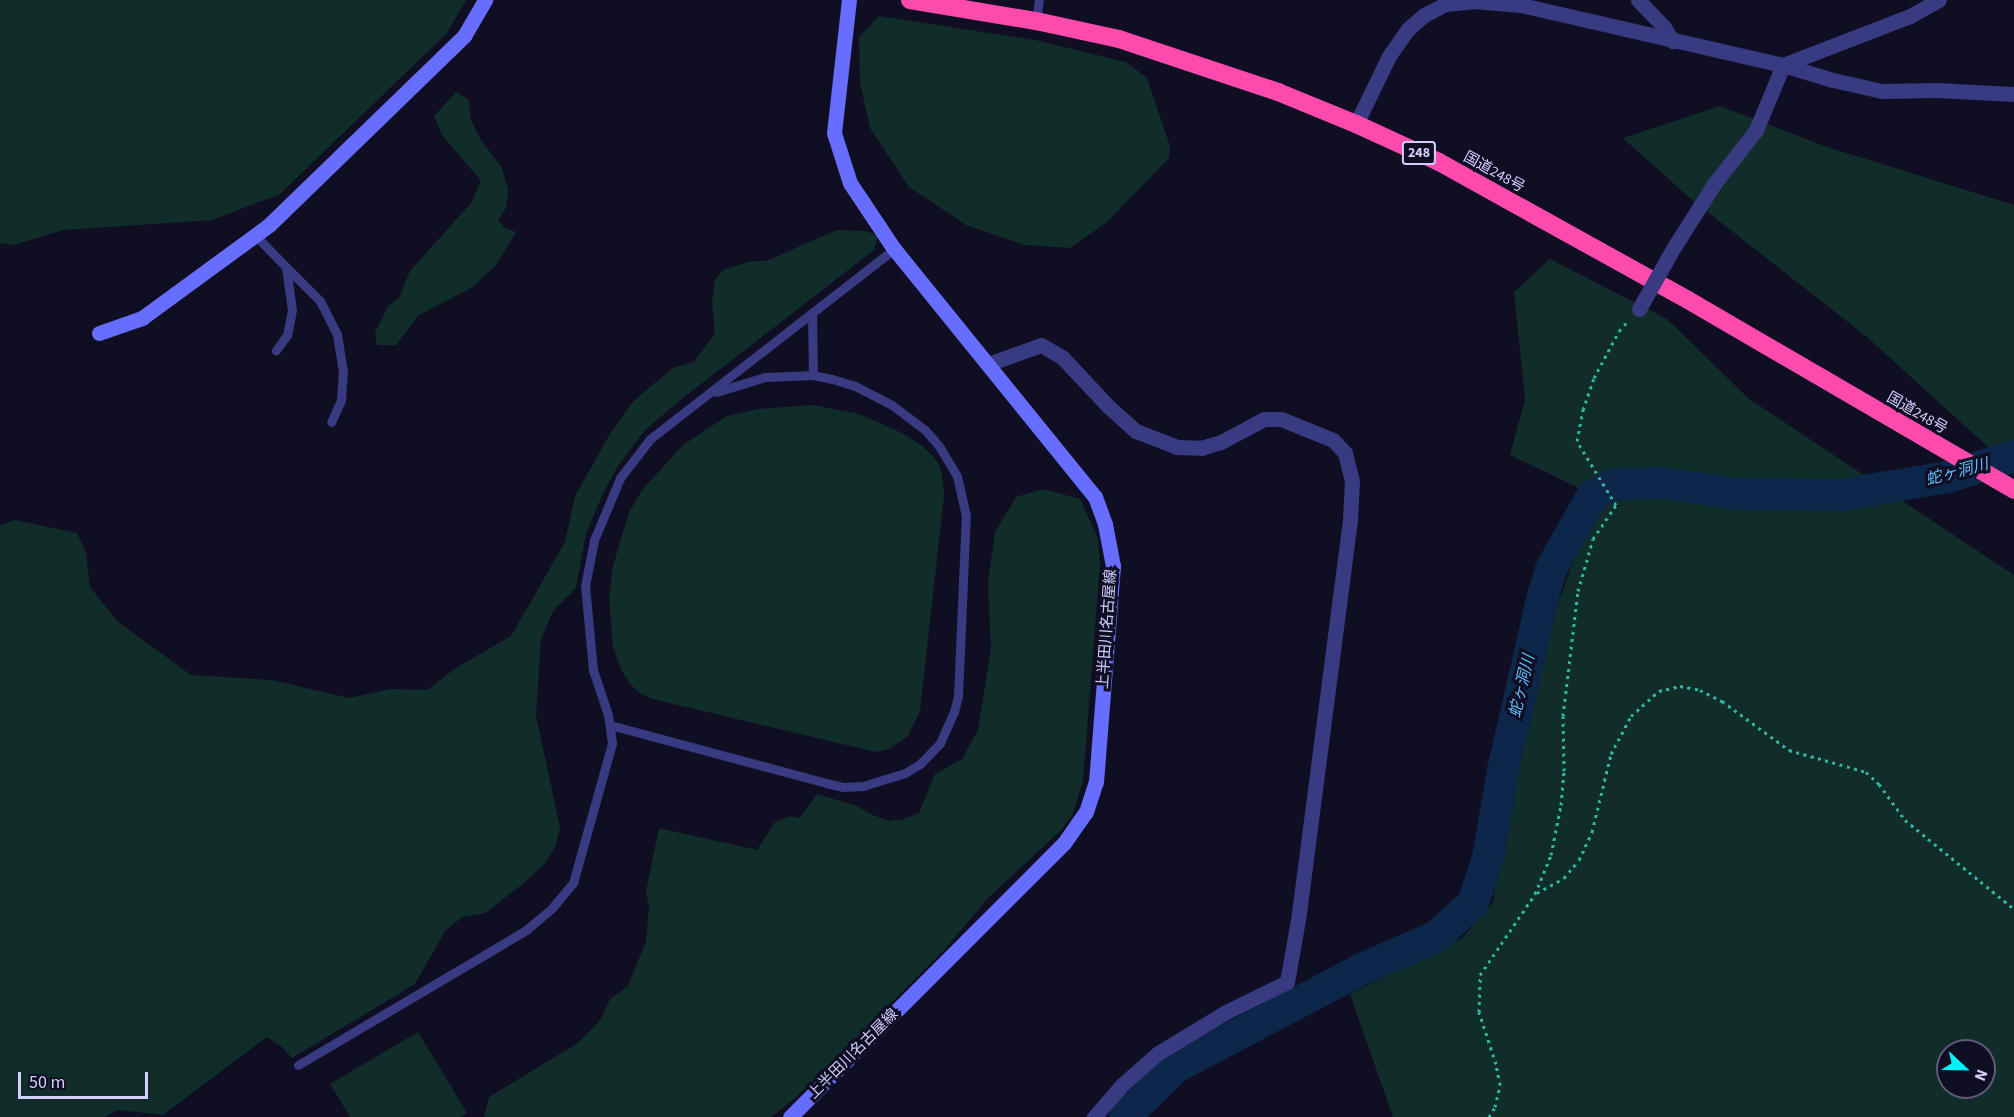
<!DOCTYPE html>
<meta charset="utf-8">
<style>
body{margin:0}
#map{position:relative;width:2014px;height:1117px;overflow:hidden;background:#100e23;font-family:"Source Sans 3","Noto Sans JP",sans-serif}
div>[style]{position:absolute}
.green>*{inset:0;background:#112d2a}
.river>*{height:32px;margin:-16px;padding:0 16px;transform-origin:16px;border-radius:16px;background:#0c2749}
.path>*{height:3px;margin-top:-1.5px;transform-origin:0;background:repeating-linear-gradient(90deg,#2db6a4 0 3px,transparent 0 7.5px)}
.lane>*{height:9px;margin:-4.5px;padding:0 4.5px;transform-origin:4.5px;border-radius:4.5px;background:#383a82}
.street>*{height:15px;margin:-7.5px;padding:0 7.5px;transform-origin:7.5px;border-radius:7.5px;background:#383a82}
.secondary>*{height:15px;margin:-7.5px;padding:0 7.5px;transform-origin:7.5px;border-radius:7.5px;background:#666dff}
.highway>*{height:18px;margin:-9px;padding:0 9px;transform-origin:9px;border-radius:9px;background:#ff4aad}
.street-bridge>*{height:15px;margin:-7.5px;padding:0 7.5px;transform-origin:7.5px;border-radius:7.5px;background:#383a82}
span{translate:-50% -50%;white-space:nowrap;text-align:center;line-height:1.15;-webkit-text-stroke:6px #100e23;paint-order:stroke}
.shield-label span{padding:2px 4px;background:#100e23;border:2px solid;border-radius:4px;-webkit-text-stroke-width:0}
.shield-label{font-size:14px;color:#d2cfff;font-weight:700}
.street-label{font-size:15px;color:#d2cfff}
.water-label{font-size:16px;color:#5dbfff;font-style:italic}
.north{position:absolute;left:1936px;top:1039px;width:60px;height:60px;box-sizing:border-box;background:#100e23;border:2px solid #5e5b7b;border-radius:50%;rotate:112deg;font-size:16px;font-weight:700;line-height:24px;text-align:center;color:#d2cfff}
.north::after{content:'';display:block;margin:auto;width:21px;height:27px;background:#00f2fa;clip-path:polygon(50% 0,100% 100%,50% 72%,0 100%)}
.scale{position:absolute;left:18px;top:1072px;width:130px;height:27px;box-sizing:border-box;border:3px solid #d2cfff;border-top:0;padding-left:8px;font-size:18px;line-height:21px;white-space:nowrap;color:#d2cfff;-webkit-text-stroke:4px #100e23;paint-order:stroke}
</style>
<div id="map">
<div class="green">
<i style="clip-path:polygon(0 0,466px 0,447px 33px,280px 194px,212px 220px,64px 230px,13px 245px,0 243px)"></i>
<i style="clip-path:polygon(879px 16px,1035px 40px,1126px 62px,1147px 78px,1170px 146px,1169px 158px,1107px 222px,1070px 248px,1025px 245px,966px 225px,909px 187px,870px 128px,860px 82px,859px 37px)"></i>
<i style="clip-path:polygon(456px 92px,469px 100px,471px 120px,481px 140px,502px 168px,508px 190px,506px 208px,498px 220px,505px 228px,516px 232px,496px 265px,473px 287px,419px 315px,396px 345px,377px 345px,375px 333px,388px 306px,399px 298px,410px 271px,471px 203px,481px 181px,442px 135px,434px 116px)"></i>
<i style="clip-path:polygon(1720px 106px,1824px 146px,2014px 205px,2014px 463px,1988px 447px,1867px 337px,1691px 199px,1623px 138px)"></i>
<i style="clip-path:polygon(837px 230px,866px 231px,878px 236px,874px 250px,679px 401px,644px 431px,616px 469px,602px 496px,586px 534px,576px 588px,553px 611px,541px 639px,536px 716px,560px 827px,556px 845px,546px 862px,525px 882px,485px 913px,462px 917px,445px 931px,415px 984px,292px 1058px,282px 1047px,267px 1037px,163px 1115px,118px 1110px,104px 1117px,0 1117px,0 525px,15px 520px,77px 533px,86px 553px,90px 587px,117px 621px,191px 675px,272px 680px,349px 698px,391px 689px,427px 690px,456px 668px,511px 636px,565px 542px,575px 496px,611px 432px,632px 403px,644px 392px,673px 368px,694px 362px,715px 333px,712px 302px,715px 280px,723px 270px,751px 261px,766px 261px)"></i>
<i style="clip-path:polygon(evenodd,1550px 259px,1667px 319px,1748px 398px,2014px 575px,2014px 1117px,1393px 1117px,1350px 994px,1462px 938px,1493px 903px,1507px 803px,1539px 654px,1576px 555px,1587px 492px,1510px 455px,1525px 399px,1514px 292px,1550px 259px,1948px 1051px,1984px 1051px,1984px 1087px,1948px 1087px,1948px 1051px)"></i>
<i style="clip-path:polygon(813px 405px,859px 414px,902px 433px,921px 445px,933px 456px,940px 466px,943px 481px,944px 496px,920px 711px,908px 736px,889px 749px,876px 752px,653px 699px,641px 694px,631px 685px,622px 671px,613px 648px,609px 598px,613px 566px,629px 512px,643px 489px,683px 445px,727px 416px,758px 409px)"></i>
<i style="clip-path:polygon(1043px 489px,1080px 499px,1098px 538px,1100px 564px,1083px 781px,1072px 816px,1060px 831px,988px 898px,946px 948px,854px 1040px,794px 1099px,771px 1117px,484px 1117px,489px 1097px,578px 1043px,601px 1019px,610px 999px,628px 986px,646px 941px,649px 907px,646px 891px,659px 828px,757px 850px,774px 823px,789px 816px,800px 818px,817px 794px,857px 806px,870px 814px,890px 821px,904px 819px,919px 813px,935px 774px,962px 759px,978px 730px,991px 648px,988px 582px,995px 532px,1016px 497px)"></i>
<i style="clip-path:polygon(418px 1032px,467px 1113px,460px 1117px,350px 1117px,330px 1084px)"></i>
</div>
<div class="river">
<i style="left:1125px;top:1117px;width:71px;rotate:-44.4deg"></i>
<i style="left:1176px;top:1067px;width:210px;rotate:-27.8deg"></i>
<i style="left:1362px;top:969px;width:82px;rotate:-23.7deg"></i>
<i style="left:1437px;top:936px;width:49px;rotate:-42.5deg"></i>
<i style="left:1473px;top:903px;width:47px;rotate:-71.6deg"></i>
<i style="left:1488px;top:858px;width:89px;rotate:-80.3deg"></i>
<i style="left:1503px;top:770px;width:179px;rotate:-77.1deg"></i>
<i style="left:1543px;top:596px;width:28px;rotate:-73deg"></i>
<i style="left:1551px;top:569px;width:84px;rotate:-60.7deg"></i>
<i style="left:1592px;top:496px;width:25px;rotate:-29deg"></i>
<i style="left:1614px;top:484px;width:47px;rotate:-1.2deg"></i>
<i style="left:1661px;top:483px;width:79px;rotate:8deg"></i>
<i style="left:1739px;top:494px;width:101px;rotate:0.6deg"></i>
<i style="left:1840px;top:495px;width:109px;rotate:-9.5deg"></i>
<i style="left:1948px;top:477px;width:69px;rotate:-17.7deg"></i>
</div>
<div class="path">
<i style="left:1537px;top:893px;width:31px;rotate:-29deg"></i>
<i style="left:1564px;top:878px;width:23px;rotate:-50deg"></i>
<i style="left:1579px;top:860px;width:31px;rotate:-65deg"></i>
<i style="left:1592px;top:832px;width:80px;rotate:-76.3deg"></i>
<i style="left:1611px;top:754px;width:43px;rotate:-62.2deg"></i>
<i style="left:1631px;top:716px;width:38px;rotate:-42deg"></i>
<i style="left:1659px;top:691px;width:22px;rotate:-13deg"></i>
<i style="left:1680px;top:686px;width:20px;rotate:11deg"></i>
<i style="left:1700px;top:690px;width:25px;rotate:27deg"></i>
<i style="left:1722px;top:701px;width:83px;rotate:36.2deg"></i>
<i style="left:1789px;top:750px;width:80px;rotate:15.9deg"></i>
<i style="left:1866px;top:772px;width:18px;rotate:43deg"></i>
<i style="left:1879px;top:784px;width:44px;rotate:54.2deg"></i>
<i style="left:1905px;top:820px;width:141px;rotate:39.2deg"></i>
<i style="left:1489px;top:1117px;width:12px;rotate:-59deg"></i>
<i style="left:1495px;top:1107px;width:23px;rotate:-77deg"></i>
<i style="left:1500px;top:1085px;width:21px;rotate:-101deg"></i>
<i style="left:1496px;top:1064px;width:55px;rotate:-108.1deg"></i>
<i style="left:1479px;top:1012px;width:37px;rotate:-88deg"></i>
<i style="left:1480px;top:975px;width:98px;rotate:-55.8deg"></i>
<i style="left:1535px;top:894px;width:42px;rotate:-67.7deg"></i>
<i style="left:1551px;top:855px;width:51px;rotate:-78.7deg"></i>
<i style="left:1561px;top:805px;width:34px;rotate:-85deg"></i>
<i style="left:1564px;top:771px;width:55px;rotate:-91deg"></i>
<i style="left:1563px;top:716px;width:126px;rotate:-83.2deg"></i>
<i style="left:1578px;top:591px;width:54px;rotate:-73.9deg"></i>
<i style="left:1593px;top:539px;width:41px;rotate:-55.9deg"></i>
<i style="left:1616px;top:505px;width:75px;rotate:-121.4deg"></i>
<i style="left:1577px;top:441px;width:32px;rotate:-79deg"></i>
<i style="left:1583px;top:410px;width:34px;rotate:-71deg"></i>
<i style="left:1594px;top:378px;width:53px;rotate:-62deg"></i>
<i style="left:1619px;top:331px;width:13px;rotate:-48deg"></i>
</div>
<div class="lane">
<i style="left:1036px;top:21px;width:21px;rotate:-82deg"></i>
<i style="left:255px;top:235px;width:45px;rotate:45.9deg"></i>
<i style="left:286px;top:267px;width:43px;rotate:82.1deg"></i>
<i style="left:292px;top:310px;width:25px;rotate:101deg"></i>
<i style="left:287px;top:335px;width:19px;rotate:126deg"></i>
<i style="left:286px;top:267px;width:48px;rotate:45deg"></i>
<i style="left:320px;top:301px;width:37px;rotate:63deg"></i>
<i style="left:337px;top:334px;width:37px;rotate:81deg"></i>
<i style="left:343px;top:371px;width:29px;rotate:94deg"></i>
<i style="left:341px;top:400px;width:24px;rotate:114deg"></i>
<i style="left:812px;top:313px;width:62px;rotate:89.1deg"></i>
<i style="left:610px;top:725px;width:224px;rotate:15deg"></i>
<i style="left:826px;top:783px;width:18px;rotate:13deg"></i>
<i style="left:844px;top:787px;width:19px;rotate:-3deg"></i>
<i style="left:863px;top:786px;width:44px;rotate:-17.2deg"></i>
<i style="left:905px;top:773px;width:17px;rotate:-31deg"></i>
<i style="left:920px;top:764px;width:29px;rotate:-46deg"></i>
<i style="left:940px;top:743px;width:34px;rotate:-66deg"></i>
<i style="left:954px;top:712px;width:16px;rotate:-76deg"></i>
<i style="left:958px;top:696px;width:180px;rotate:-87.5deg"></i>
<i style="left:966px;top:516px;width:41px;rotate:-102.7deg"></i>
<i style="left:957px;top:476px;width:35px;rotate:-121deg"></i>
<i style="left:939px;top:446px;width:21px;rotate:-131deg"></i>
<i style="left:925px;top:430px;width:41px;rotate:-142.9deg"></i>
<i style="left:892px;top:405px;width:42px;rotate:-152.8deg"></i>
<i style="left:855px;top:386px;width:24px;rotate:-163deg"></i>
<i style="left:832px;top:379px;width:19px;rotate:-168deg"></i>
<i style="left:813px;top:375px;width:48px;rotate:177.6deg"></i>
<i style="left:765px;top:377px;width:51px;rotate:163deg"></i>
<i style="left:298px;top:1065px;width:265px;rotate:-30.6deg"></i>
<i style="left:526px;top:930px;width:34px;rotate:-40deg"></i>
<i style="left:552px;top:908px;width:33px;rotate:-50deg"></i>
<i style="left:573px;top:883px;width:145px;rotate:-74.4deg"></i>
<i style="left:612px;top:743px;width:28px;rotate:-98deg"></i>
<i style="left:608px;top:715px;width:47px;rotate:-108.4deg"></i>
<i style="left:593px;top:670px;width:84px;rotate:-95.4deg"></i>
<i style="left:585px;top:586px;width:47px;rotate:-78.9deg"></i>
<i style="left:594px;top:540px;width:67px;rotate:-67.2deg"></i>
<i style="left:620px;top:478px;width:49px;rotate:-52.4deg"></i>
<i style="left:650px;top:439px;width:309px;rotate:-37.9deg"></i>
</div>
<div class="street">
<i style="left:1638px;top:0;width:37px;rotate:46deg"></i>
<i style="left:1664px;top:27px;width:17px;rotate:59deg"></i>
<i style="left:1356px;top:124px;width:76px;rotate:-64.1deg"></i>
<i style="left:1389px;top:56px;width:33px;rotate:-55deg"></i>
<i style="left:1408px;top:29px;width:21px;rotate:-41deg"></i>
<i style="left:1424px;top:15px;width:25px;rotate:-27deg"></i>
<i style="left:1446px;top:4px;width:27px;rotate:-6deg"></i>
<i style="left:1473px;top:1px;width:48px;rotate:4.8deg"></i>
<i style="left:1521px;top:5px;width:269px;rotate:12.9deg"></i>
<i style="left:1783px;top:65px;width:52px;rotate:16.7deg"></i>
<i style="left:1833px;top:80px;width:50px;rotate:12.7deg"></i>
<i style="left:1882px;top:91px;width:54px;rotate:-1.1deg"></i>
<i style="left:1936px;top:90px;width:78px;rotate:2.9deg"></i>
<i style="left:1674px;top:247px;width:75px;rotate:-57.6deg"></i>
<i style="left:1714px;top:184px;width:68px;rotate:-52.1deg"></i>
<i style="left:1756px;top:130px;width:70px;rotate:-67.4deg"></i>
<i style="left:1783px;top:65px;width:136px;rotate:-21.1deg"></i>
<i style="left:1910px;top:16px;width:33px;rotate:-29deg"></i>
<i style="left:988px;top:364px;width:56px;rotate:-19.7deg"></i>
<i style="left:1041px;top:345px;width:24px;rotate:30deg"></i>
<i style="left:1062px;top:357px;width:69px;rotate:46.8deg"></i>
<i style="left:1109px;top:407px;width:36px;rotate:42deg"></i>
<i style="left:1136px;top:431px;width:44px;rotate:21.3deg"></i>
<i style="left:1177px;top:447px;width:24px;rotate:2deg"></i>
<i style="left:1201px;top:448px;width:21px;rotate:-17deg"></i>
<i style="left:1221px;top:442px;width:49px;rotate:-28.1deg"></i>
<i style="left:1264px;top:419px;width:17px"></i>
<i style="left:1281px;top:419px;width:56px;rotate:22deg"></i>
<i style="left:1333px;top:440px;width:18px;rotate:47deg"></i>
<i style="left:1345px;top:453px;width:29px;rotate:76deg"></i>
<i style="left:1352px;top:481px;width:39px;rotate:93deg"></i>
<i style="left:1350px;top:520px;width:397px;rotate:97.4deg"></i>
<i style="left:1299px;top:914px;width:69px;rotate:100deg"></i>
<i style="left:1287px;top:982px;width:68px;rotate:153.8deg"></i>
<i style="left:1226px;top:1012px;width:79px;rotate:148.9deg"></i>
<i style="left:1158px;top:1053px;width:48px;rotate:138.4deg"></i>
<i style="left:1122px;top:1085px;width:43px;rotate:131.2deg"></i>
</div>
<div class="secondary">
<i style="left:99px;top:333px;width:46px;rotate:-19.2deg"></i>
<i style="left:142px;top:318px;width:157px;rotate:-36.2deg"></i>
<i style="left:269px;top:225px;width:272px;rotate:-44.1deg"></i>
<i style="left:464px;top:36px;width:42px;rotate:-59.7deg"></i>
<i style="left:790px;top:1117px;width:387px;rotate:-45deg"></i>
<i style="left:1064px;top:843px;width:38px;rotate:-55deg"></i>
<i style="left:1086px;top:812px;width:32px;rotate:-72deg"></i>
<i style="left:1096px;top:782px;width:217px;rotate:-85.5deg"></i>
<i style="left:1113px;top:566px;width:43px;rotate:-100.8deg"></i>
<i style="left:1105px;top:524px;width:29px;rotate:-110deg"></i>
<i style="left:1095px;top:497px;width:319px;rotate:-129deg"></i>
<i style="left:894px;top:249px;width:79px;rotate:-123.7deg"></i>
<i style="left:850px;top:183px;width:52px;rotate:-107.7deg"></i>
<i style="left:834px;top:133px;width:134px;rotate:-83.6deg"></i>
</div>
<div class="highway">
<i style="left:910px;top:0;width:128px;rotate:9.5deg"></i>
<i style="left:1036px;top:21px;width:85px;rotate:12.2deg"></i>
<i style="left:1119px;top:39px;width:168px;rotate:18.4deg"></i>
<i style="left:1278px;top:92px;width:84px;rotate:22.3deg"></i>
<i style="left:1356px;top:124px;width:91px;rotate:24.6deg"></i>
<i style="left:1439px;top:162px;width:285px;rotate:29deg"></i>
<i style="left:1688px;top:300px;width:377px;rotate:30.2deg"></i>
</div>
<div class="street-bridge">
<i style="left:1639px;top:309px;width:71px;rotate:-60.6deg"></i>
</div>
<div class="shield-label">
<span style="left:1419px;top:153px">248</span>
</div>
<div class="street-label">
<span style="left:1494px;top:172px;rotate:29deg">国道248号</span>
<span style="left:1917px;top:413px;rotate:30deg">国道248号</span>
<span style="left:1107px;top:629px;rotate:-86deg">上半田川名古屋線</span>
<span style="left:853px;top:1054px;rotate:-45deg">上半田川名古屋線</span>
</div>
<div class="water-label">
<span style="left:1957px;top:472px;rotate:-15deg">蛇ヶ洞川</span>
<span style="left:1522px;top:686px;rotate:-77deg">蛇ヶ洞川</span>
</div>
<div class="north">N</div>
<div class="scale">50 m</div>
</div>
